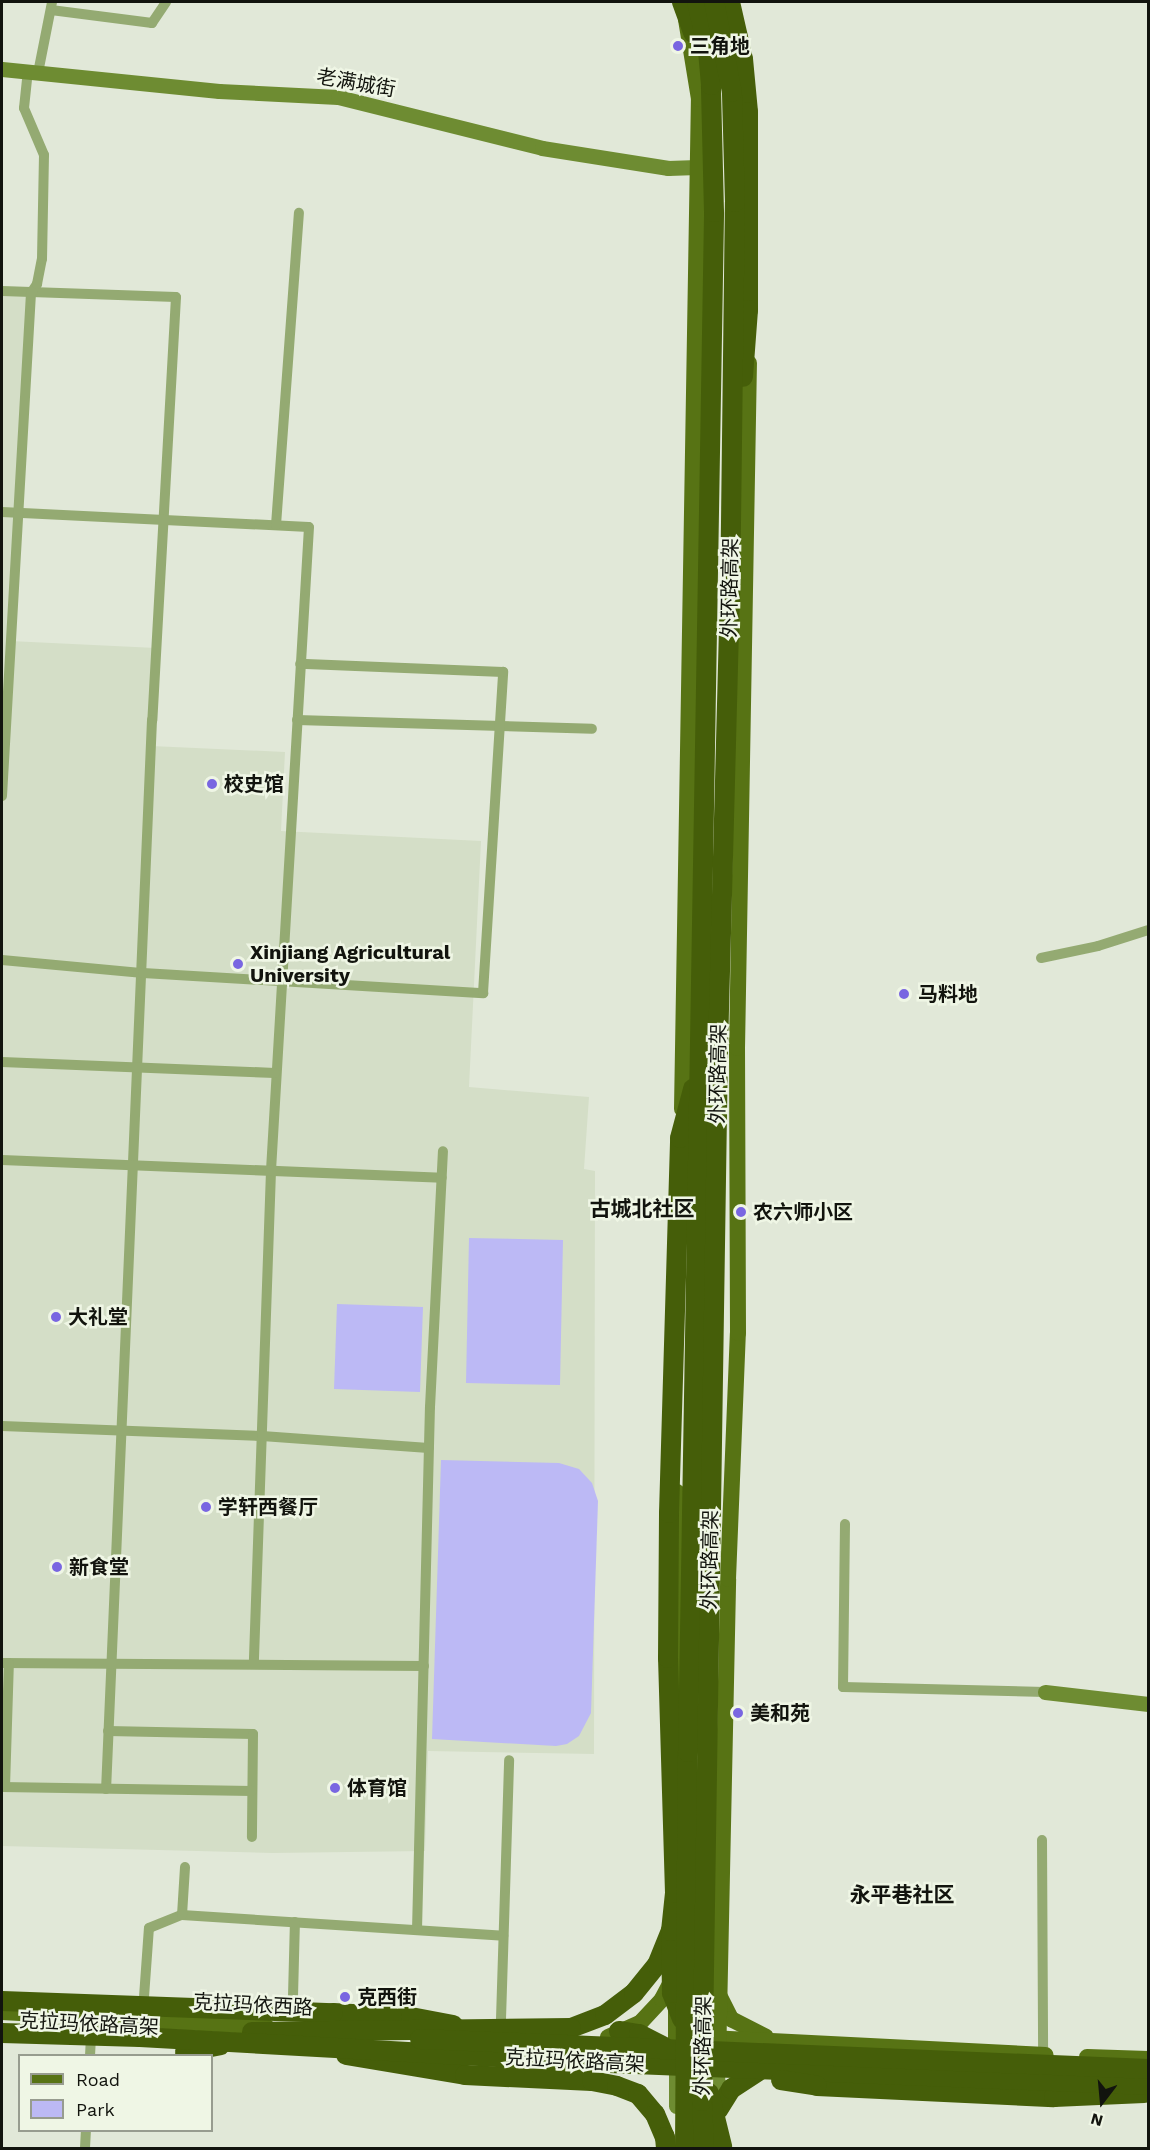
<!DOCTYPE html>
<meta charset="utf-8">
<style>
body{margin:0}
#map{position:relative;width:1150px;height:2150px;overflow:hidden;background:#e1e8d8;font-family:"Work Sans","Noto Sans SC",sans-serif}
div>[style]{position:absolute}
.built>*{inset:0;background:#d4dec7}
.green>*{inset:0;background:#bcb9f5}
.street>*{height:10px;margin:-5px;padding:0 5px;transform-origin:5px;border-radius:5px;background:#94aa72}
.secondary>*{height:15px;margin:-7.5px;padding:0 7.5px;transform-origin:7.5px;border-radius:7.5px;background:#6e8c32}
.primary>*{height:16px;margin:-8px;padding:0 8px;transform-origin:8px;border-radius:8px;background:#577314}
.highway>*{height:20px;margin:-10px;padding:0 10px;transform-origin:10px;border-radius:10px;background:#455e09}
.highway-bridge>*{height:20px;margin:-10px;padding:0 10px;transform-origin:10px;border-radius:10px;background:#455e09}
.dots>*{width:16px;height:16px;translate:-50% -50%;box-sizing:border-box;border:3px solid #eff6e5;border-radius:50%}
span{translate:-50% -50%;white-space:nowrap;text-align:center;line-height:1.15;-webkit-text-stroke:5px #eff6e5;paint-order:stroke}
.poi-label{font-size:20px;color:#12140e;font-weight:700}
.left{translate:0 -50%;text-align:left}
.street-label{font-size:20px;color:#12140e}
.neighbourhood-label{font-size:21px;color:#12140e;font-weight:700}
.frame{position:absolute;inset:0;border:3px solid #12140e;pointer-events:none}
.legend{position:absolute;left:18px;top:2054px;width:195px;height:78px;box-sizing:border-box;background:#eff6e5;border:2px solid #979c8f;margin:0;padding:8px 10px;list-style:none;font-size:18px;color:#12140e}
.legend li{display:flex;align-items:center;gap:12px;height:30px}
.legend b{width:30px;border:2px solid #979c8f}
.north{position:absolute;left:1072px;top:2072px;width:60px;height:60px;-webkit-text-stroke:4px #eff6e5;paint-order:stroke;rotate:196deg;font-size:16px;font-weight:700;line-height:24px;text-align:center;color:#12140e}
.north::after{content:'';display:block;margin:auto;width:21px;height:27px;background:#12140e;clip-path:polygon(50% 0,100% 100%,50% 72%,0 100%)}
</style>
<div id="map">
<div class="built">
<i style="clip-path:polygon(2px 292px,31px 293px,10px 641px,156px 648px,151px 746px,285px 752px,281px 831px,481px 841px,469px 1087px,589px 1097px,584px 1169px,595px 1171px,594px 1754px,428px 1751px,425px 1851px,272px 1853px,2px 1846px)"></i>
</div>
<div class="green">
<i style="clip-path:polygon(469px 1238px,563px 1240px,560px 1385px,466px 1383px)"></i>
<i style="clip-path:polygon(337px 1304px,423px 1307px,420px 1392px,334px 1389px)"></i>
<i style="clip-path:polygon(441px 1460px,559px 1463px,579px 1469px,592px 1483px,598px 1501px,591px 1713px,579px 1736px,567px 1744px,556px 1746px,432px 1739px)"></i>
</div>
<div class="street">
<i style="left:51px;top:10px;width:102px;rotate:7.3deg"></i>
<i style="left:152px;top:23px;width:25px;rotate:-56deg"></i>
<i style="left:38px;top:73px;width:72px;rotate:-78.8deg"></i>
<i style="left:2px;top:291px;width:174px;rotate:2deg"></i>
<i style="left:176px;top:297px;width:424px;rotate:93.2deg"></i>
<i style="left:152px;top:720px;width:1070px;rotate:92.46deg"></i>
<i style="left:2px;top:512px;width:307px;rotate:2.8deg"></i>
<i style="left:309px;top:527px;width:645px;rotate:93.38deg"></i>
<i style="left:271px;top:1171px;width:493px;rotate:92deg"></i>
<i style="left:276px;top:525px;width:313px;rotate:-85.8deg"></i>
<i style="left:297px;top:720px;width:295px;rotate:1.7deg"></i>
<i style="left:2px;top:796px;width:504px;rotate:-86.7deg"></i>
<i style="left:31px;top:293px;width:11px;rotate:-56deg"></i>
<i style="left:37px;top:284px;width:25px;rotate:-79deg"></i>
<i style="left:42px;top:259px;width:104px;rotate:-88.9deg"></i>
<i style="left:44px;top:155px;width:51px;rotate:-113.1deg"></i>
<i style="left:24px;top:108px;width:36px;rotate:-84deg"></i>
<i style="left:1041px;top:958px;width:58px;rotate:-11.9deg"></i>
<i style="left:1098px;top:946px;width:52px;rotate:-17.7deg"></i>
<i style="left:2px;top:960px;width:142px;rotate:5.3deg"></i>
<i style="left:143px;top:973px;width:341px;rotate:3.4deg"></i>
<i style="left:483px;top:993px;width:322px;rotate:-86.4deg"></i>
<i style="left:503px;top:672px;width:203px;rotate:-177.7deg"></i>
<i style="left:2px;top:1062px;width:273px;rotate:2.3deg"></i>
<i style="left:2px;top:1160px;width:440px;rotate:2.3deg"></i>
<i style="left:2px;top:1426px;width:260px;rotate:2.2deg"></i>
<i style="left:262px;top:1436px;width:167px;rotate:4.1deg"></i>
<i style="left:845px;top:1524px;width:163px;rotate:90.7deg"></i>
<i style="left:843px;top:1687px;width:202px;rotate:1.4deg"></i>
<i style="left:2px;top:1663px;width:422px;rotate:0.4deg"></i>
<i style="left:108px;top:1731px;width:145px;rotate:1.2deg"></i>
<i style="left:253px;top:1734px;width:103px;rotate:90.6deg"></i>
<i style="left:2px;top:1787px;width:250px;rotate:0.9deg"></i>
<i style="left:5px;top:1787px;width:124px;rotate:-88.2deg"></i>
<i style="left:1042px;top:1840px;width:215px;rotate:89.7deg"></i>
<i style="left:182px;top:1915px;width:322px;rotate:3.7deg"></i>
<i style="left:417px;top:1930px;width:523px;rotate:-88.58deg"></i>
<i style="left:430px;top:1407px;width:256px;rotate:-87.1deg"></i>
<i style="left:293px;top:1996px;width:74px;rotate:-88.5deg"></i>
<i style="left:143px;top:2011px;width:83px;rotate:-85.9deg"></i>
<i style="left:149px;top:1928px;width:35px;rotate:-22deg"></i>
<i style="left:182px;top:1915px;width:48px;rotate:-86.4deg"></i>
<i style="left:501px;top:2019px;width:259px;rotate:-88.2deg"></i>
<i style="left:90px;top:2056px;width:18px;rotate:-87deg"></i>
<i style="left:85px;top:2148px;width:18px;rotate:-87deg"></i>
</div>
<div class="secondary">
<i style="left:2px;top:69px;width:218px;rotate:5.8deg"></i>
<i style="left:219px;top:91px;width:119px;rotate:2.9deg"></i>
<i style="left:338px;top:97px;width:210px;rotate:14deg"></i>
<i style="left:542px;top:148px;width:128px;rotate:9deg"></i>
<i style="left:668px;top:168px;width:29px;rotate:-2deg"></i>
<i style="left:1045px;top:1692px;width:104px;rotate:6.6deg"></i>
<i style="left:676px;top:2067px;width:39px;rotate:90deg"></i>
<i style="left:717px;top:2068px;width:42px;rotate:88.6deg"></i>
</div>
<div class="primary">
<i style="left:682px;top:1109px;width:1010px;rotate:-89.04deg"></i>
<i style="left:699px;top:99px;width:80px;rotate:-99.3deg"></i>
<i style="left:677px;top:1492px;width:193px;rotate:89.7deg"></i>
<i style="left:720px;top:1997px;width:25px;rotate:63deg"></i>
<i style="left:731px;top:2019px;width:39px;rotate:27deg"></i>
<i style="left:2px;top:2012px;width:265px;rotate:3.2deg"></i>
<i style="left:608px;top:2037px;width:35px;rotate:-24deg"></i>
<i style="left:640px;top:2023px;width:33px;rotate:-47deg"></i>
<i style="left:662px;top:1999px;width:24px;rotate:-62deg"></i>
<i style="left:710px;top:2038px;width:336px;rotate:2.9deg"></i>
<i style="left:1087px;top:2057px;width:61px;rotate:1.9deg"></i>
<i style="left:676px;top:2063px;width:58px;rotate:-90deg"></i>
<i style="left:718px;top:2064px;width:485px;rotate:-88.8deg"></i>
<i style="left:728px;top:1579px;width:246px;rotate:-87.7deg"></i>
<i style="left:738px;top:1333px;width:285px;rotate:-90.2deg"></i>
<i style="left:737px;top:1048px;width:685px;rotate:-89deg"></i>
</div>
<div class="highway">
<i style="left:333px;top:2013px;width:78px;rotate:2.9deg"></i>
<i style="left:411px;top:2017px;width:43px;rotate:10.8deg"></i>
<i style="left:571px;top:2028px;width:36px;rotate:-21deg"></i>
<i style="left:605px;top:2015px;width:36px;rotate:-37deg"></i>
<i style="left:634px;top:1993px;width:36px;rotate:-51deg"></i>
<i style="left:657px;top:1965px;width:37px;rotate:-68deg"></i>
<i style="left:185px;top:2052px;width:36px;rotate:-11deg"></i>
<i style="left:346px;top:2055px;width:121px;rotate:9.5deg"></i>
<i style="left:465px;top:2075px;width:127px;rotate:2.7deg"></i>
<i style="left:592px;top:2081px;width:25px;rotate:11deg"></i>
<i style="left:617px;top:2086px;width:22px;rotate:21deg"></i>
<i style="left:638px;top:2094px;width:26px;rotate:50deg"></i>
<i style="left:655px;top:2114px;width:25px;rotate:67deg"></i>
<i style="left:665px;top:2137px;width:11px;rotate:85deg"></i>
<i style="left:817px;top:2086px;width:237px;rotate:2.7deg"></i>
<i style="left:1054px;top:2097px;width:90px;rotate:-2.5deg"></i>
<i style="left:718px;top:2110px;width:25px;rotate:-58deg"></i>
<i style="left:731px;top:2089px;width:35px;rotate:-33deg"></i>
</div>
<div class="highway-bridge">
<i style="left:682px;top:2px;width:33px;rotate:70deg"></i>
<i style="left:730px;top:2px;width:58px;rotate:77.2deg"></i>
<i style="left:743px;top:59px;width:53px;rotate:84.6deg"></i>
<i style="left:748px;top:112px;width:198px;rotate:90deg"></i>
<i style="left:748px;top:310px;width:67px;rotate:94.3deg"></i>
<i style="left:2px;top:2001px;width:331px;rotate:2.1deg"></i>
<i style="left:682px;top:2019px;width:28px;rotate:-111deg"></i>
<i style="left:672px;top:1993px;width:62px;rotate:-90.9deg"></i>
<i style="left:671px;top:1931px;width:38px;rotate:-84deg"></i>
<i style="left:675px;top:1893px;width:235px;rotate:-91.7deg"></i>
<i style="left:668px;top:1658px;width:145px;rotate:-89.6deg"></i>
<i style="left:669px;top:1513px;width:375px;rotate:-88.3deg"></i>
<i style="left:680px;top:1138px;width:51px;rotate:-75.1deg"></i>
<i style="left:619px;top:2031px;width:20px;rotate:9deg"></i>
<i style="left:639px;top:2034px;width:28px;rotate:27deg"></i>
<i style="left:252px;top:2032px;width:319px;rotate:-0.7deg"></i>
<i style="left:2px;top:2033px;width:138px;rotate:1.7deg"></i>
<i style="left:140px;top:2037px;width:446px;rotate:3.2deg"></i>
<i style="left:585px;top:2062px;width:563px;rotate:2.34deg"></i>
<i style="left:420px;top:2039px;width:729px;rotate:2.36deg"></i>
<i style="left:781px;top:2080px;width:36px;rotate:9deg"></i>
<i style="left:709px;top:2093px;width:55px;rotate:76.2deg"></i>
<i style="left:685px;top:2148px;width:396px;rotate:-89.6deg"></i>
<i style="left:688px;top:1752px;width:1540px;rotate:-89.03deg"></i>
<i style="left:714px;top:212px;width:127px;rotate:-91.4deg"></i>
<i style="left:711px;top:85px;width:35px;rotate:-95deg"></i>
<i style="left:708px;top:50px;width:49px;rotate:-102.9deg"></i>
<i style="left:704px;top:2148px;width:47px;rotate:-92.4deg"></i>
<i style="left:702px;top:2101px;width:1053px;rotate:-89.13deg"></i>
<i style="left:718px;top:1048px;width:444px;rotate:-88.5deg"></i>
<i style="left:730px;top:604px;width:402px;rotate:-89.3deg"></i>
<i style="left:735px;top:202px;width:110px;rotate:-91.6deg"></i>
<i style="left:732px;top:92px;width:92px;rotate:-101.3deg"></i>
</div>
<div class="dots">
<i style="left:678px;top:46px;background:#7966e1"></i>
<i style="left:212px;top:784px;background:#7966e1"></i>
<i style="left:238px;top:964px;background:#7966e1"></i>
<i style="left:904px;top:994px;background:#7966e1"></i>
<i style="left:741px;top:1212px;background:#7966e1"></i>
<i style="left:56px;top:1317px;background:#7966e1"></i>
<i style="left:206px;top:1507px;background:#7966e1"></i>
<i style="left:57px;top:1567px;background:#7966e1"></i>
<i style="left:738px;top:1713px;background:#7966e1"></i>
<i style="left:335px;top:1788px;background:#7966e1"></i>
<i style="left:345px;top:1997px;background:#7966e1"></i>
</div>
<div class="poi-label">
<span class="left" style="left:690px;top:46px">三角地</span>
<span class="left" style="left:224px;top:784px">校史馆</span>
<span class="left" style="left:250px;top:964px">Xinjiang Agricultural<br>University</span>
<span class="left" style="left:918px;top:994px">马料地</span>
<span class="left" style="left:753px;top:1212px">农六师小区</span>
<span class="left" style="left:68px;top:1317px">大礼堂</span>
<span class="left" style="left:218px;top:1507px">学轩西餐厅</span>
<span class="left" style="left:69px;top:1567px">新食堂</span>
<span class="left" style="left:750px;top:1713px">美和苑</span>
<span class="left" style="left:347px;top:1788px">体育馆</span>
<span class="left" style="left:357px;top:1997px">克西街</span>
</div>
<div class="street-label">
<span style="left:356px;top:83px;rotate:10deg">老满城街</span>
<span style="left:730px;top:588px;rotate:-89deg">外环路高架</span>
<span style="left:718px;top:1074px;rotate:-89deg">外环路高架</span>
<span style="left:710px;top:1560px;rotate:-89deg">外环路高架</span>
<span style="left:253px;top:2005px;rotate:3deg">克拉玛依西路</span>
<span style="left:89px;top:2024px;rotate:3deg">克拉玛依路高架</span>
<span style="left:703px;top:2046px;rotate:-89deg">外环路高架</span>
<span style="left:575px;top:2061px;rotate:3deg">克拉玛依路高架</span>
</div>
<div class="neighbourhood-label">
<span style="left:642px;top:1209px">古城北社区</span>
<span style="left:902px;top:1895px">永平巷社区</span>
</div>
<div class="frame"></div>
<ul class="legend">
<li><b style="height:8px;background:#577314"></b>Road</li>
<li><b style="height:16px;background:#bcb9f5"></b>Park</li>
</ul>
<div class="north">N</div>
</div>
